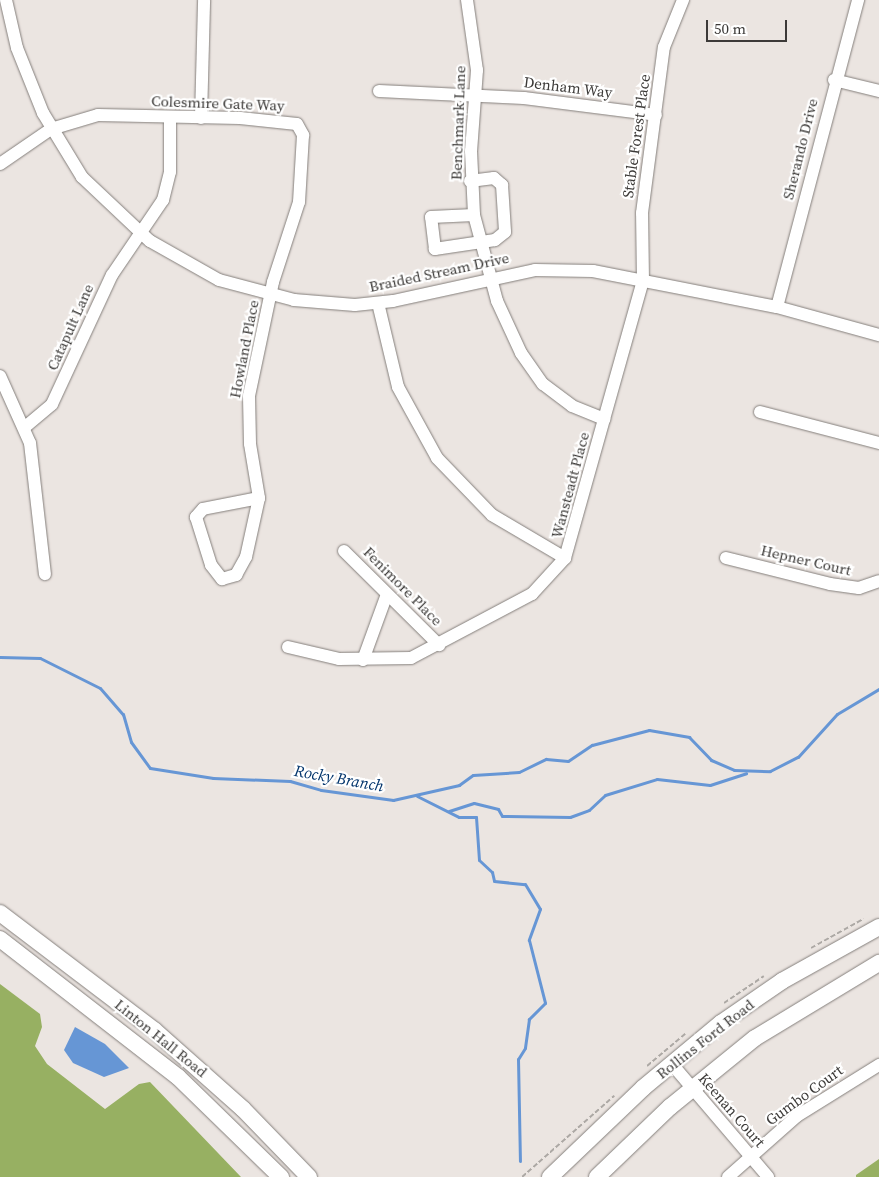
<!DOCTYPE html>
<style>
body{margin:0}
#map{position:relative;width:879px;height:1177px;overflow:hidden;background:#ebe5e1;font-family:"Source Serif 4",serif}
div>[style]{position:absolute}
.forest>*{inset:0;background:#97b062}
.water>*{inset:0;background:#6696d5}
.stream>*{height:3px;margin:-1.5px;padding:0 1.5px;transform-origin:1.5px;border-radius:1.5px;background:#6696d5}
.path>*{height:2px;margin-top:-1px;transform-origin:0;background:repeating-linear-gradient(90deg,#aca8a4 0 5px,transparent 0 7.5px)}
.roads{filter:drop-shadow(0 0 1px #847f7b) drop-shadow(0 0 1px #847f7b)}
.minor>*{height:12px;margin:-6px;padding:0 6px;transform-origin:6px;border-radius:6px;background:#fff}
.major>*{height:16px;margin:-8px;padding:0 8px;transform-origin:8px;border-radius:8px;background:#fff}
span{translate:-50% -50%;white-space:nowrap;text-align:center;line-height:1.15;-webkit-text-stroke:4.5px #fff;paint-order:stroke}
.street-label{font-size:15px;color:#3c3a38}
.water-label{font-size:16px;color:#00336b;font-style:italic}
.scale{position:absolute;left:706px;top:20px;width:81px;height:22px;box-sizing:border-box;border:2px solid #3c3a38;border-top:0;padding-left:6px;font-size:15px;line-height:18px;white-space:nowrap;color:#3c3a38;-webkit-text-stroke:4px #fff;paint-order:stroke}
</style>
<div id="map">
<div class="forest">
<i style="clip-path:polygon(0 984px,40px 1014px,42px 1027px,35px 1046px,47px 1064px,105px 1109px,139px 1084px,150px 1082px,241px 1177px,0 1177px)"></i>
<i style="clip-path:polygon(879px 1159px,879px 1177px,856px 1177px,856px 1175px)"></i>
</div>
<div class="water">
<i style="clip-path:polygon(75px 1027px,105px 1044px,129px 1068px,104px 1077px,73px 1063px,64px 1050px)"></i>
</div>
<div class="stream">
<i style="left:0;top:657px;width:40px;rotate:1.4deg"></i>
<i style="left:40px;top:658px;width:67px;rotate:26.6deg"></i>
<i style="left:100px;top:688px;width:35px;rotate:49deg"></i>
<i style="left:123px;top:714px;width:29px;rotate:74deg"></i>
<i style="left:131px;top:742px;width:32px;rotate:54deg"></i>
<i style="left:150px;top:768px;width:64px;rotate:9deg"></i>
<i style="left:213px;top:778px;width:77px;rotate:2.2deg"></i>
<i style="left:290px;top:781px;width:32px;rotate:16deg"></i>
<i style="left:321px;top:790px;width:73px;rotate:7.9deg"></i>
<i style="left:393px;top:800px;width:68px;rotate:-12.8deg"></i>
<i style="left:459px;top:785px;width:17px;rotate:-36deg"></i>
<i style="left:473px;top:775px;width:46px;rotate:-3.7deg"></i>
<i style="left:519px;top:772px;width:30px;rotate:-26deg"></i>
<i style="left:546px;top:759px;width:22px;rotate:5deg"></i>
<i style="left:568px;top:761px;width:29px;rotate:-34deg"></i>
<i style="left:592px;top:745px;width:59px;rotate:-14.7deg"></i>
<i style="left:649px;top:730px;width:41px;rotate:9.9deg"></i>
<i style="left:689px;top:737px;width:32px;rotate:46deg"></i>
<i style="left:711px;top:760px;width:25px;rotate:23deg"></i>
<i style="left:734px;top:770px;width:36px;rotate:2deg"></i>
<i style="left:770px;top:771px;width:31px;rotate:-27deg"></i>
<i style="left:798px;top:757px;width:58px;rotate:-47.8deg"></i>
<i style="left:837px;top:714px;width:49px;rotate:-30.8deg"></i>
<i style="left:417px;top:796px;width:47px;rotate:26.6deg"></i>
<i style="left:459px;top:817px;width:17px"></i>
<i style="left:476px;top:817px;width:43px;rotate:86deg"></i>
<i style="left:479px;top:860px;width:18px;rotate:43deg"></i>
<i style="left:492px;top:872px;width:9px;rotate:77deg"></i>
<i style="left:494px;top:881px;width:31px;rotate:6deg"></i>
<i style="left:525px;top:884px;width:29px;rotate:59deg"></i>
<i style="left:540px;top:909px;width:33px;rotate:110deg"></i>
<i style="left:529px;top:940px;width:65px;rotate:75.7deg"></i>
<i style="left:545px;top:1003px;width:23px;rotate:135deg"></i>
<i style="left:529px;top:1019px;width:29px;rotate:98deg"></i>
<i style="left:525px;top:1048px;width:13px;rotate:122deg"></i>
<i style="left:518px;top:1059px;width:102px;rotate:88.9deg"></i>
<i style="left:449px;top:811px;width:26px;rotate:-18deg"></i>
<i style="left:474px;top:803px;width:25px;rotate:14deg"></i>
<i style="left:498px;top:809px;width:8px;rotate:60deg"></i>
<i style="left:502px;top:816px;width:68px;rotate:0.8deg"></i>
<i style="left:570px;top:817px;width:20px;rotate:-20deg"></i>
<i style="left:589px;top:810px;width:22px;rotate:-43deg"></i>
<i style="left:605px;top:795px;width:54px;rotate:-17.1deg"></i>
<i style="left:657px;top:779px;width:53px;rotate:6.5deg"></i>
<i style="left:710px;top:785px;width:38px;rotate:-18deg"></i>
</div>
<div class="path">
<i style="left:811px;top:948px;width:60px;rotate:-29.1deg"></i>
<i style="left:724px;top:1003px;width:48px;rotate:-34deg"></i>
<i style="left:647px;top:1066px;width:50px;rotate:-40.1deg"></i>
<i style="left:522px;top:1177px;width:123px;rotate:-41.4deg"></i>
</div>
<div class="roads">
<div class="minor">
<i style="left:6px;top:0;width:49px;rotate:77.1deg"></i>
<i style="left:17px;top:48px;width:70px;rotate:68.2deg"></i>
<i style="left:43px;top:113px;width:75px;rotate:58.6deg"></i>
<i style="left:82px;top:177px;width:93px;rotate:43.3deg"></i>
<i style="left:150px;top:241px;width:79px;rotate:29.5deg"></i>
<i style="left:219px;top:280px;width:78px;rotate:14.9deg"></i>
<i style="left:294px;top:300px;width:61px;rotate:4.7deg"></i>
<i style="left:355px;top:305px;width:38px;rotate:-6deg"></i>
<i style="left:393px;top:301px;width:145px;rotate:-12.3deg"></i>
<i style="left:535px;top:270px;width:58px;rotate:1deg"></i>
<i style="left:593px;top:271px;width:187px;rotate:11.1deg"></i>
<i style="left:777px;top:307px;width:106px;rotate:15.4deg"></i>
<i style="left:467px;top:0;width:71px;rotate:81.9deg"></i>
<i style="left:477px;top:70px;width:81px;rotate:94.2deg"></i>
<i style="left:471px;top:151px;width:64px;rotate:87.3deg"></i>
<i style="left:474px;top:215px;width:89px;rotate:75deg"></i>
<i style="left:497px;top:301px;width:57px;rotate:65.2deg"></i>
<i style="left:521px;top:353px;width:38px;rotate:55deg"></i>
<i style="left:543px;top:384px;width:36px;rotate:37deg"></i>
<i style="left:572px;top:406px;width:35px;rotate:22deg"></i>
<i style="left:834px;top:80px;width:46px;rotate:13.7deg"></i>
<i style="left:379px;top:91px;width:145px;rotate:2.8deg"></i>
<i style="left:524px;top:98px;width:133px;rotate:7.3deg"></i>
<i style="left:201px;top:118px;width:118px;rotate:-88.5deg"></i>
<i style="left:0;top:164px;width:62px;rotate:-34.5deg"></i>
<i style="left:51px;top:129px;width:49px;rotate:-16.6deg"></i>
<i style="left:98px;top:115px;width:142px;rotate:1.2deg"></i>
<i style="left:240px;top:118px;width:57px;rotate:6deg"></i>
<i style="left:297px;top:124px;width:13px;rotate:61deg"></i>
<i style="left:303px;top:135px;width:67px;rotate:93.4deg"></i>
<i style="left:299px;top:202px;width:84px;rotate:108deg"></i>
<i style="left:273px;top:282px;width:116px;rotate:101.9deg"></i>
<i style="left:249px;top:396px;width:48px;rotate:88.8deg"></i>
<i style="left:250px;top:444px;width:55px;rotate:80.5deg"></i>
<i style="left:259px;top:498px;width:57px;rotate:168.9deg"></i>
<i style="left:203px;top:509px;width:11px;rotate:131deg"></i>
<i style="left:196px;top:517px;width:50px;rotate:72.6deg"></i>
<i style="left:211px;top:565px;width:18px;rotate:52deg"></i>
<i style="left:222px;top:579px;width:15px;rotate:-16deg"></i>
<i style="left:236px;top:575px;width:21px;rotate:-61deg"></i>
<i style="left:246px;top:557px;width:60px;rotate:-77.6deg"></i>
<i style="left:470px;top:181px;width:24px;rotate:-7deg"></i>
<i style="left:494px;top:178px;width:11px;rotate:41deg"></i>
<i style="left:502px;top:185px;width:47px;rotate:86.3deg"></i>
<i style="left:505px;top:232px;width:13px;rotate:141deg"></i>
<i style="left:495px;top:240px;width:61px;rotate:171.5deg"></i>
<i style="left:435px;top:249px;width:32px;rotate:-97deg"></i>
<i style="left:431px;top:217px;width:43px;rotate:-2.7deg"></i>
<i style="left:378px;top:303px;width:86px;rotate:76.6deg"></i>
<i style="left:398px;top:387px;width:81px;rotate:61.2deg"></i>
<i style="left:437px;top:458px;width:79px;rotate:46deg"></i>
<i style="left:492px;top:515px;width:85px;rotate:30.5deg"></i>
<i style="left:777px;top:307px;width:318px;rotate:-75.2deg"></i>
<i style="left:0;top:376px;width:73px;rotate:65.9deg"></i>
<i style="left:30px;top:443px;width:132px;rotate:83.5deg"></i>
<i style="left:760px;top:412px;width:123px;rotate:14.6deg"></i>
<i style="left:25px;top:427px;width:35px;rotate:-40deg"></i>
<i style="left:52px;top:404px;width:142px;rotate:-65.1deg"></i>
<i style="left:112px;top:275px;width:91px;rotate:-55.8deg"></i>
<i style="left:163px;top:200px;width:29px;rotate:-76deg"></i>
<i style="left:170px;top:172px;width:55px;rotate:-90deg"></i>
<i style="left:344px;top:551px;width:134px;rotate:44.7deg"></i>
<i style="left:726px;top:558px;width:107px;rotate:14deg"></i>
<i style="left:830px;top:584px;width:29px;rotate:8deg"></i>
<i style="left:859px;top:588px;width:21px;rotate:-19deg"></i>
<i style="left:288px;top:647px;width:52px;rotate:13.2deg"></i>
<i style="left:339px;top:659px;width:72px;rotate:-0.8deg"></i>
<i style="left:411px;top:658px;width:137px;rotate:-27.9deg"></i>
<i style="left:532px;top:594px;width:49px;rotate:-47.5deg"></i>
<i style="left:565px;top:558px;width:288px;rotate:-74.3deg"></i>
<i style="left:643px;top:281px;width:68px;rotate:-90.8deg"></i>
<i style="left:642px;top:213px;width:167px;rotate:-82.5deg"></i>
<i style="left:664px;top:47px;width:51px;rotate:-68deg"></i>
<i style="left:363px;top:660px;width:70px;rotate:-70deg"></i>
<i style="left:671px;top:1063px;width:150px;rotate:49.6deg"></i>
<i style="left:728px;top:1177px;width:92px;rotate:-41.5deg"></i>
<i style="left:797px;top:1116px;width:97px;rotate:-31.9deg"></i>
</div>
<div class="major">
<i style="left:0;top:913px;width:193px;rotate:37.2deg"></i>
<i style="left:154px;top:1030px;width:119px;rotate:41.6deg"></i>
<i style="left:243px;top:1109px;width:95px;rotate:45.9deg"></i>
<i style="left:0;top:939px;width:225px;rotate:37.8deg"></i>
<i style="left:178px;top:1077px;width:144px;rotate:44.2deg"></i>
<i style="left:550px;top:1177px;width:129px;rotate:-43.7deg"></i>
<i style="left:643px;top:1088px;width:102px;rotate:-39.8deg"></i>
<i style="left:721px;top:1023px;width:74px;rotate:-34.5deg"></i>
<i style="left:782px;top:981px;width:111px;rotate:-29.1deg"></i>
<i style="left:597px;top:1177px;width:101px;rotate:-43.8deg"></i>
<i style="left:670px;top:1107px;width:109px;rotate:-39.1deg"></i>
<i style="left:755px;top:1038px;width:145px;rotate:-31.2deg"></i>
</div>
</div>
<div class="street-label">
<span style="left:568px;top:87px;rotate:7deg">Denham Way</span>
<span style="left:218px;top:103px;rotate:2deg">Colesmire Gate Way</span>
<span style="left:458px;top:123px;rotate:-88deg">Benchmark Lane</span>
<span style="left:636px;top:136px;rotate:-82deg">Stable Forest Place</span>
<span style="left:800px;top:149px;rotate:-76deg">Sherando Drive</span>
<span style="left:439px;top:272px;rotate:-12deg">Braided Stream Drive</span>
<span style="left:70px;top:327px;rotate:-66deg">Catapult Lane</span>
<span style="left:244px;top:349px;rotate:-79deg">Howland Place</span>
<span style="left:570px;top:485px;rotate:-75deg">Wansteadt Place</span>
<span style="left:806px;top:560px;rotate:13deg">Hepner Court</span>
<span style="left:403px;top:586px;rotate:45deg">Fenimore Place</span>
<span style="left:161px;top:1038px;rotate:39deg">Linton Hall Road</span>
<span style="left:705px;top:1039px;rotate:-38deg">Rollins Ford Road</span>
<span style="left:804px;top:1095px;rotate:-36deg">Gumbo Court</span>
<span style="left:732px;top:1110px;rotate:49deg">Keenan Court</span>
</div>
<div class="water-label">
<span style="left:339px;top:778px;rotate:10deg">Rocky Branch</span>
</div>
<div class="scale">50 m</div>
</div>
